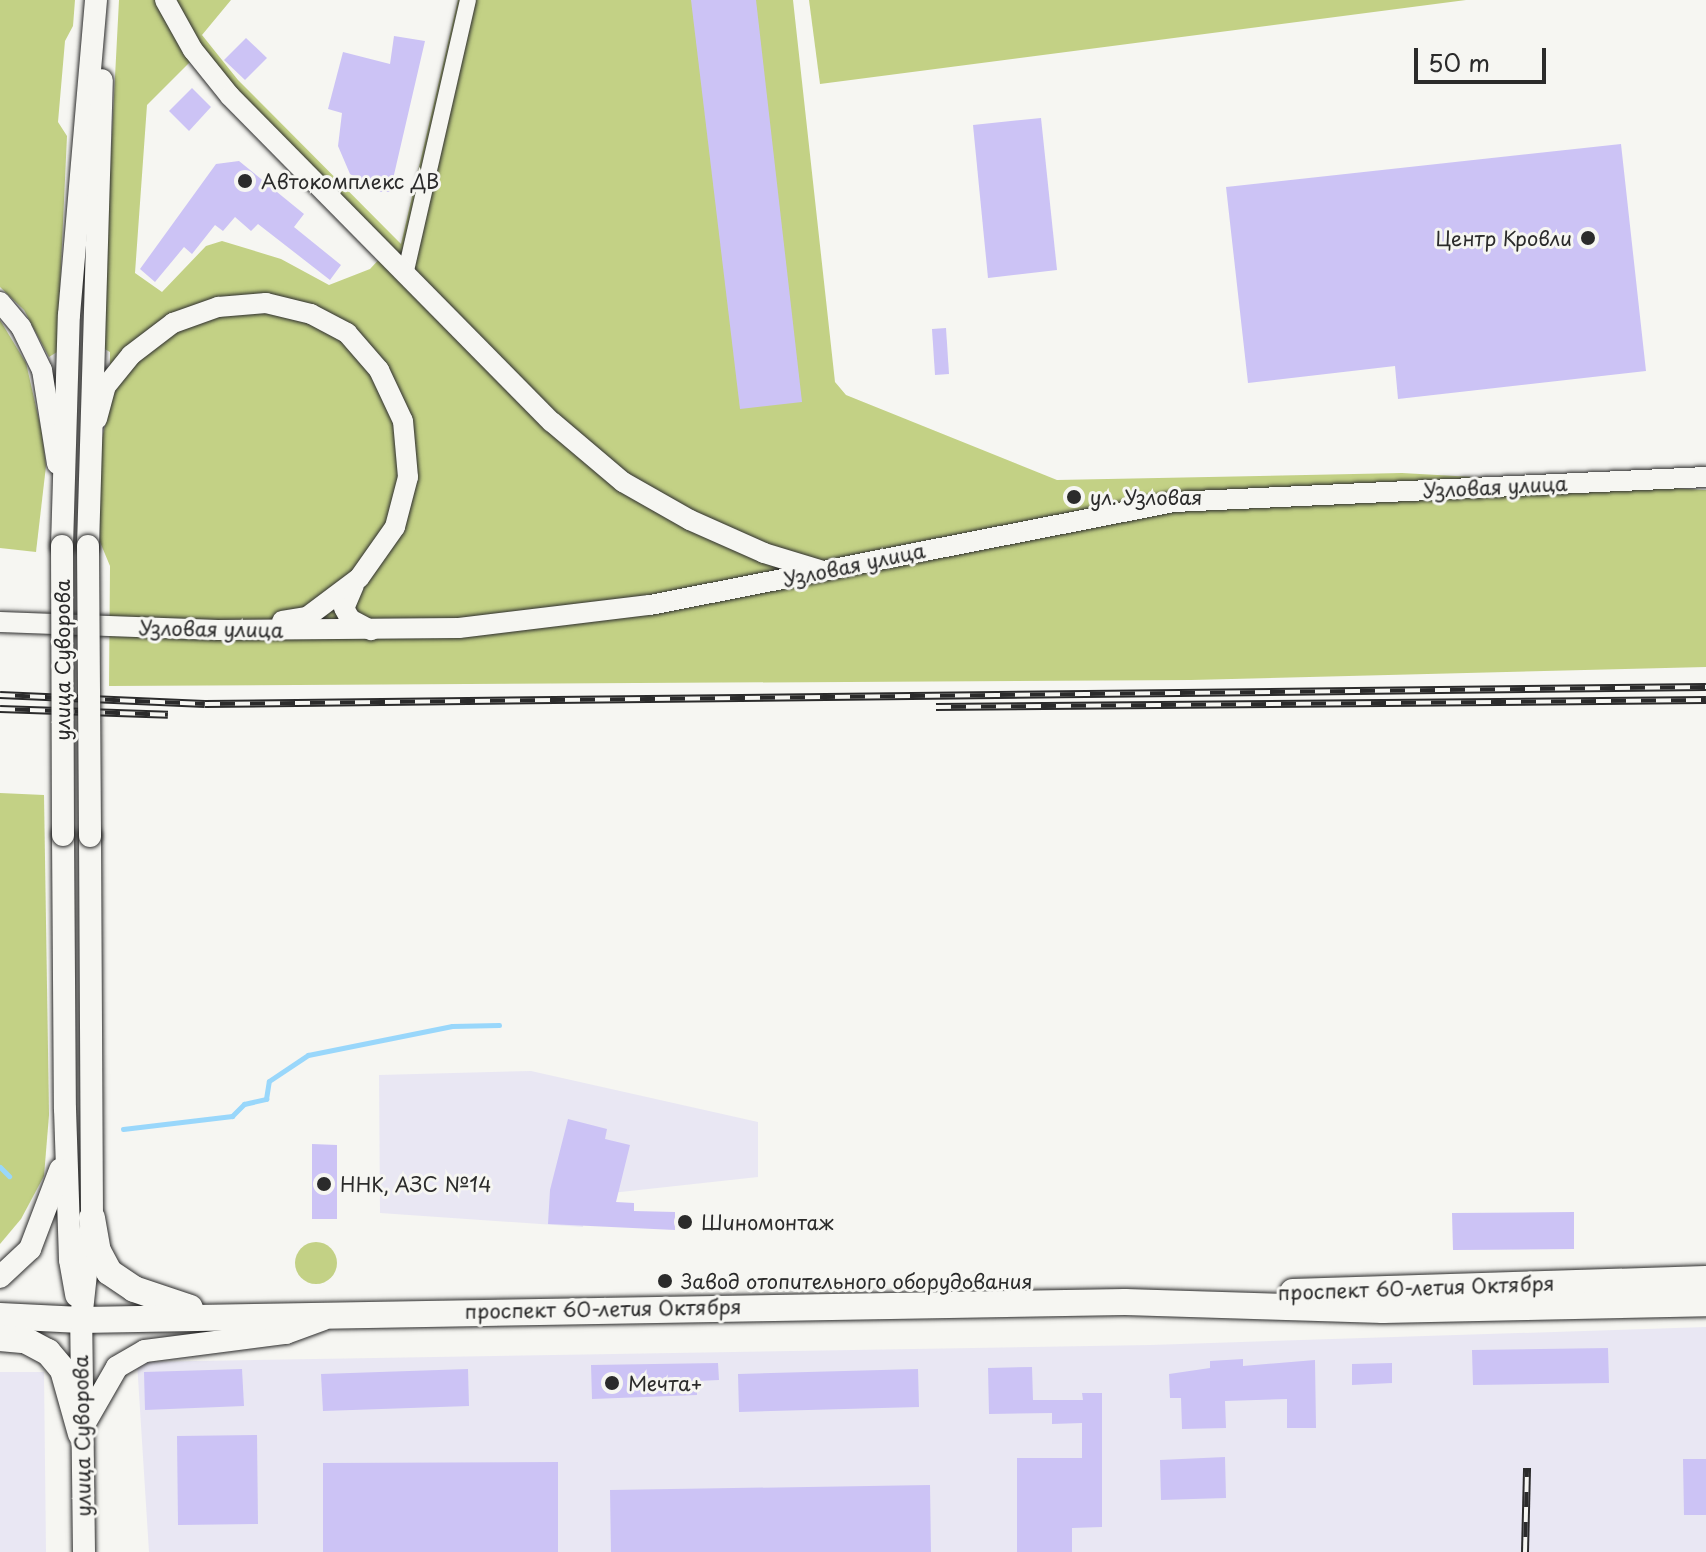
<!DOCTYPE html>
<meta charset="utf-8">
<style>
body{margin:0}
#map{position:relative;width:1706px;height:1552px;overflow:hidden;background:#f6f6f2;font-family:"Playpen Sans",sans-serif}
div>[style]{position:absolute}
.built>*{inset:0;background:#e9e7f3}
.green>*{inset:0;background:#c3d185}
.round{border-radius:50%}
.stream>*{height:5px;margin:-2.5px;padding:0 2.5px;transform-origin:2.5px;border-radius:2.5px;background:#99d7fb}
.building>*{inset:0;background:#ccc3f5}
.roads{filter:drop-shadow(0 0 2px #2b2b2b) drop-shadow(0 0 2px #2b2b2b)}
.minor>*{height:16px;margin:-8px;padding:0 8px;transform-origin:8px;border-radius:8px;background:#f6f6f2}
.tertiary>*{height:20px;margin:-10px;padding:0 10px;transform-origin:10px;border-radius:10px;background:#f6f6f2}
.secondary>*{height:22px;margin:-11px;padding:0 11px;transform-origin:11px;border-radius:11px;background:#f6f6f2}
.trunk>*{height:26px;margin:-13px;padding:0 13px;transform-origin:13px;border-radius:13px;background:#f6f6f2}
.rail>*{height:8px;margin-top:-4px;transform-origin:0;background:repeating-linear-gradient(90deg,#f6f6f2 0 15px,#2b2b2b 0 30px);box-sizing:border-box;border-block:2px solid #2b2b2b}
.bridges{filter:drop-shadow(0 0 2px #2b2b2b) drop-shadow(0 0 2px #2b2b2b)}
.secondary-bridge>*{height:22px;margin:-11px;padding:0 11px;transform-origin:11px;border-radius:11px;background:#f6f6f2}
.dots>*{width:22px;height:22px;translate:-50% -50%;box-sizing:border-box;border:4px solid #f6f6f2;border-radius:50%}
span{translate:-50% -50%;white-space:nowrap;text-align:center;line-height:1.15;-webkit-text-stroke:6px #f6f6f2;paint-order:stroke}
.poi-label{font-size:20px;color:#2b2b2b}
.left{translate:0 -50%;text-align:left}
.right{translate:-100% -50%;text-align:right}
.street-label{font-size:20px;color:#2b2b2b}
.scale{position:absolute;left:1414px;top:48px;width:132px;height:36px;box-sizing:border-box;border:4px solid #2b2b2b;border-top:0;padding-left:10px;font-size:24px;line-height:28px;white-space:nowrap;color:#2b2b2b;-webkit-text-stroke:6px #f6f6f2;paint-order:stroke}
</style>
<div id="map">
<div class="built">
<i style="clip-path:polygon(531px 1071px,758px 1122px,758px 1177px,584px 1196px,583px 1227px,380px 1213px,379px 1075px)"></i>
<i style="clip-path:polygon(1706px 1327px,1706px 1552px,149px 1552px,137px 1362px,1150px 1345px)"></i>
<i style="clip-path:polygon(0 1372px,44px 1372px,46px 1552px,0 1552px)"></i>
</div>
<div class="green">
<i style="clip-path:polygon(0 0,75px 0,73px 26px,65px 41px,58px 122px,67px 136px,57px 352px,49px 357px,24px 310px,0 287px)"></i>
<i style="clip-path:polygon(evenodd,119px 0,231px 0,202px 35px,238px 80px,401px 244px,458px 0,793px 0,835px 382px,846px 395px,1057px 480px,1402px 473px,1706px 490px,1706px 667px,1191px 680px,109px 686px,110px 566px,100px 542px,98px 453px,110px 407px,110px 352px,101px 347px,119px 0,197px 55px,384px 254px,370px 269px,329px 285px,281px 259px,222px 241px,206px 246px,162px 292px,135px 273px,147px 105px,197px 55px)"></i>
<i style="clip-path:polygon(809px 0,1466px 0,820px 84px)"></i>
<i style="clip-path:polygon(0 320px,26px 363px,42px 433px,46px 466px,36px 552px,0 548px)"></i>
<i style="clip-path:polygon(0 793px,44px 795px,49px 1115px,44px 1176px,21px 1219px,0 1244px)"></i>
<i class="round" style="left:295px;top:1242px;width:42px;height:42px"></i>
</div>
<div class="stream">
<i style="left:123px;top:1129px;width:110px;rotate:-6.8deg"></i>
<i style="left:232px;top:1116px;width:17px;rotate:-45deg"></i>
<i style="left:244px;top:1104px;width:23px;rotate:-13deg"></i>
<i style="left:266px;top:1099px;width:18px;rotate:-81deg"></i>
<i style="left:269px;top:1081px;width:47px;rotate:-33.7deg"></i>
<i style="left:308px;top:1055px;width:147px;rotate:-11.4deg"></i>
<i style="left:452px;top:1026px;width:47px;rotate:-1.2deg"></i>
<i style="left:0;top:1167px;width:13px;rotate:45deg"></i>
</div>
<div class="building">
<i style="clip-path:polygon(691px 0,756px 0,802px 402px,740px 409px)"></i>
<i style="clip-path:polygon(394px 36px,425px 41px,390px 192px,381px 192px,350px 174px,338px 146px,342px 113px,328px 109px,343px 52px,390px 64px)"></i>
<i style="clip-path:polygon(246px 38px,267px 58px,245px 80px,224px 60px)"></i>
<i style="clip-path:polygon(192px 88px,211px 107px,189px 131px,169px 111px)"></i>
<i style="clip-path:polygon(1041px 118px,1057px 270px,988px 278px,973px 125px)"></i>
<i style="clip-path:polygon(1621px 144px,1646px 371px,1398px 399px,1395px 366px,1248px 383px,1226px 187px)"></i>
<i style="clip-path:polygon(239px 161px,304px 214px,294px 227px,341px 265px,330px 280px,258px 224px,251px 231px,235px 217px,223px 231px,215px 225px,192px 254px,184px 247px,155px 282px,140px 269px,216px 164px)"></i>
<i style="clip-path:polygon(946px 328px,949px 374px,935px 375px,932px 329px)"></i>
<i style="clip-path:polygon(568px 1119px,607px 1129px,605px 1139px,630px 1145px,616px 1202px,634px 1203px,634px 1211px,675px 1212px,675px 1230px,548px 1224px,550px 1190px)"></i>
<i style="clip-path:polygon(312px 1144px,337px 1145px,337px 1219px,312px 1219px)"></i>
<i style="clip-path:polygon(1574px 1212px,1574px 1249px,1453px 1250px,1452px 1213px)"></i>
<i style="clip-path:polygon(1608px 1348px,1609px 1383px,1473px 1385px,1472px 1350px)"></i>
<i style="clip-path:polygon(1243px 1359px,1243px 1366px,1315px 1360px,1316px 1428px,1287px 1428px,1287px 1399px,1225px 1401px,1226px 1428px,1182px 1429px,1181px 1398px,1170px 1398px,1169px 1374px,1210px 1368px,1210px 1361px)"></i>
<i style="clip-path:polygon(718px 1363px,719px 1380px,697px 1381px,697px 1395px,592px 1399px,591px 1365px)"></i>
<i style="clip-path:polygon(1392px 1363px,1392px 1383px,1352px 1385px,1352px 1364px)"></i>
<i style="clip-path:polygon(1032px 1367px,1033px 1400px,1083px 1400px,1082px 1393px,1102px 1393px,1102px 1527px,1072px 1528px,1072px 1552px,1017px 1552px,1017px 1458px,1082px 1458px,1082px 1423px,1052px 1424px,1052px 1413px,989px 1414px,988px 1368px)"></i>
<i style="clip-path:polygon(242px 1369px,244px 1406px,145px 1410px,144px 1372px)"></i>
<i style="clip-path:polygon(468px 1369px,469px 1406px,323px 1411px,321px 1374px)"></i>
<i style="clip-path:polygon(918px 1369px,919px 1407px,739px 1412px,738px 1374px)"></i>
<i style="clip-path:polygon(257px 1435px,258px 1524px,178px 1525px,177px 1436px)"></i>
<i style="clip-path:polygon(1225px 1457px,1226px 1498px,1161px 1500px,1160px 1460px)"></i>
<i style="clip-path:polygon(1683px 1459px,1706px 1459px,1706px 1515px,1684px 1515px)"></i>
<i style="clip-path:polygon(558px 1462px,558px 1552px,323px 1552px,323px 1463px)"></i>
<i style="clip-path:polygon(930px 1485px,931px 1552px,611px 1552px,610px 1490px)"></i>
</div>
<div class="roads">
<div class="minor">
<i style="left:405px;top:275px;width:282px;rotate:-77.1deg"></i>
</div>
<div class="tertiary">
<i style="left:165px;top:0;width:57px;rotate:60.8deg"></i>
<i style="left:193px;top:50px;width:59px;rotate:51.2deg"></i>
<i style="left:230px;top:96px;width:458px;rotate:45.4deg"></i>
<i style="left:552px;top:422px;width:93px;rotate:40.2deg"></i>
<i style="left:623px;top:482px;width:77px;rotate:29.6deg"></i>
<i style="left:690px;top:520px;width:81px;rotate:24deg"></i>
<i style="left:764px;top:553px;width:62px;rotate:17deg"></i>
<i style="left:0;top:302px;width:33px;rotate:50deg"></i>
<i style="left:21px;top:327px;width:48px;rotate:64deg"></i>
<i style="left:42px;top:370px;width:95px;rotate:80.9deg"></i>
<i style="left:97px;top:419px;width:34px;rotate:-75deg"></i>
<i style="left:106px;top:386px;width:40px;rotate:-51deg"></i>
<i style="left:131px;top:355px;width:53px;rotate:-37.3deg"></i>
<i style="left:173px;top:323px;width:48px;rotate:-19.6deg"></i>
<i style="left:218px;top:307px;width:48px;rotate:-4.8deg"></i>
<i style="left:266px;top:303px;width:46px;rotate:13.7deg"></i>
<i style="left:311px;top:314px;width:41px;rotate:27.8deg"></i>
<i style="left:347px;top:333px;width:49px;rotate:49.1deg"></i>
<i style="left:379px;top:370px;width:56px;rotate:64.8deg"></i>
<i style="left:403px;top:421px;width:56px;rotate:84.9deg"></i>
<i style="left:408px;top:477px;width:52px;rotate:104.6deg"></i>
<i style="left:395px;top:527px;width:62px;rotate:125.2deg"></i>
<i style="left:359px;top:578px;width:65px;rotate:143.1deg"></i>
<i style="left:307px;top:617px;width:25px;rotate:171deg"></i>
<i style="left:354px;top:585px;width:25px;rotate:113deg"></i>
<i style="left:344px;top:608px;width:13px;rotate:61deg"></i>
<i style="left:350px;top:619px;width:24px;rotate:28deg"></i>
<i style="left:0;top:622px;width:218px;rotate:2.1deg"></i>
<i style="left:218px;top:630px;width:241px;rotate:-0.5deg"></i>
<i style="left:459px;top:628px;width:192px;rotate:-6.9deg"></i>
<i style="left:650px;top:605px;width:534px;rotate:-11.12deg"></i>
<i style="left:1174px;top:502px;width:533px;rotate:-2.69deg"></i>
</div>
<div class="secondary">
<i style="left:62px;top:546px;width:231px;rotate:-88.3deg"></i>
<i style="left:69px;top:315px;width:316px;rotate:-85.1deg"></i>
<i style="left:88px;top:546px;width:466px;rotate:-88.3deg"></i>
<i style="left:63px;top:835px;width:274px;rotate:89.6deg"></i>
<i style="left:65px;top:1109px;width:151px;rotate:88.1deg"></i>
<i style="left:70px;top:1260px;width:36px;rotate:80deg"></i>
<i style="left:0;top:1277px;width:41px;rotate:-43deg"></i>
<i style="left:30px;top:1249px;width:85px;rotate:-69.2deg"></i>
<i style="left:86px;top:1421px;width:62px;rotate:-60.1deg"></i>
<i style="left:117px;top:1367px;width:32px;rotate:-30deg"></i>
<i style="left:145px;top:1351px;width:142px;rotate:-7.3deg"></i>
<i style="left:286px;top:1333px;width:40px;rotate:-20.2deg"></i>
<i style="left:84px;top:1552px;width:232px;rotate:-90.7deg"></i>
<i style="left:81px;top:1320px;width:103px;rotate:-83.8deg"></i>
<i style="left:92px;top:1218px;width:382px;rotate:-90.3deg"></i>
</div>
<div class="trunk">
<i style="left:92px;top:1218px;width:34px;rotate:80deg"></i>
<i style="left:98px;top:1251px;width:24px;rotate:62deg"></i>
<i style="left:109px;top:1272px;width:30px;rotate:34deg"></i>
<i style="left:134px;top:1289px;width:59px;rotate:18.7deg"></i>
<i style="left:1293px;top:1292px;width:413px;rotate:-1.8deg"></i>
<i style="left:0;top:1316px;width:81px;rotate:2.8deg"></i>
<i style="left:81px;top:1320px;width:1044px;rotate:-0.99deg"></i>
<i style="left:1125px;top:1302px;width:258px;rotate:1.8deg"></i>
<i style="left:1383px;top:1310px;width:323px;rotate:-1.2deg"></i>
<i style="left:0;top:1338px;width:25px;rotate:5deg"></i>
<i style="left:25px;top:1340px;width:26px;rotate:28deg"></i>
<i style="left:48px;top:1352px;width:23px;rotate:50deg"></i>
<i style="left:63px;top:1370px;width:66px;rotate:74.3deg"></i>
</div>
</div>
<div class="rail">
<i style="left:0;top:695px;width:205px;rotate:2.5deg"></i>
<i style="left:205px;top:704px;width:1501px;rotate:-0.65deg"></i>
<i style="left:936px;top:707px;width:770px;rotate:-0.52deg"></i>
<i style="left:0;top:709px;width:168px;rotate:2deg"></i>
<i style="left:1525px;top:1552px;width:84px;rotate:-88.6deg"></i>
</div>
<div class="bridges">
<div class="secondary-bridge">
<i style="left:62px;top:546px;width:289px;rotate:89.8deg"></i>
<i style="left:88px;top:546px;width:290px;rotate:89.6deg"></i>
</div>
</div>
<div class="dots">
<i style="left:245px;top:181px;background:#2b2b2b"></i>
<i style="left:1588px;top:238px;background:#2b2b2b"></i>
<i style="left:1074px;top:497px;background:#2b2b2b"></i>
<i style="left:324px;top:1184px;background:#2b2b2b"></i>
<i style="left:685px;top:1222px;background:#2b2b2b"></i>
<i style="left:665px;top:1281px;background:#2b2b2b"></i>
<i style="left:612px;top:1383px;background:#2b2b2b"></i>
</div>
<div class="poi-label">
<span class="left" style="left:261px;top:181px">Автокомплекс ДВ</span>
<span class="right" style="left:1572px;top:238px">Центр Кровли</span>
<span class="left" style="left:1090px;top:497px">ул. Узловая</span>
<span class="left" style="left:340px;top:1184px">ННК, АЗС №14</span>
<span class="left" style="left:701px;top:1222px">Шиномонтаж</span>
<span class="left" style="left:681px;top:1281px">Завод отопительного оборудования</span>
<span class="left" style="left:628px;top:1383px">Мечта+</span>
</div>
<div class="street-label">
<span style="left:1495px;top:487px;rotate:-3deg">Узловая улица</span>
<span style="left:854px;top:565px;rotate:-12deg">Узловая улица</span>
<span style="left:211px;top:629px;rotate:1deg">Узловая улица</span>
<span style="left:62px;top:660px;rotate:-90deg">улица Суворова</span>
<span style="left:1416px;top:1288px;rotate:-2deg">проспект 60-летия Октября</span>
<span style="left:603px;top:1309px;rotate:-1deg">проспект 60-летия Октября</span>
<span style="left:82px;top:1436px;rotate:-91deg">улица Суворова</span>
</div>
<div class="scale">50 m</div>
</div>
